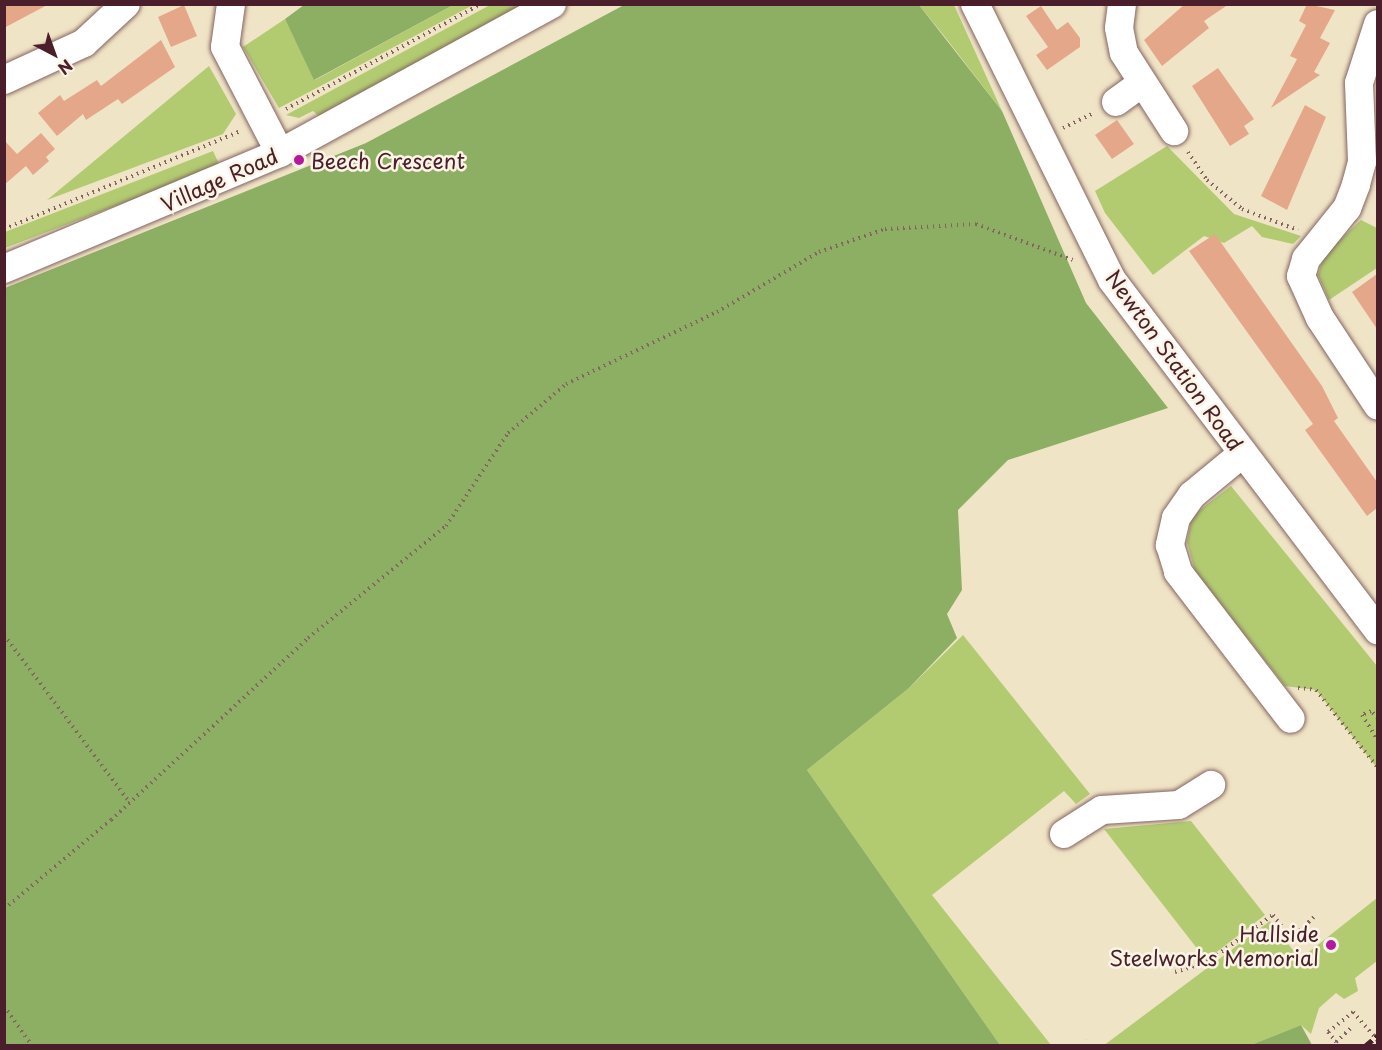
<!DOCTYPE html>
<style>
body{margin:0}
#map{position:relative;width:1382px;height:1050px;overflow:hidden;background:#f0e4c6;font-family:"Playpen Sans",sans-serif}
div>[style]{position:absolute}
.green>*{inset:0;background:#b2cb71}
.forest>*{inset:0;background:#8daf63}
.building>*{inset:0;background:#e5a789}
.path>*{height:4px;margin-top:-2px;transform-origin:0;background:repeating-linear-gradient(90deg,#846461 0 1.5px,transparent 0 6px)}
.roads{filter:drop-shadow(0 0 2px #846461) drop-shadow(0 0 2px #846461)}
.minor>*{height:28px;margin:-14px;padding:0 14px;transform-origin:14px;border-radius:14px;background:#fff}
.rail>*{height:4.5px;margin-top:-2.25px;transform-origin:0;background:repeating-linear-gradient(90deg,#4a1f2b 0 9px,transparent 0 13.5px)}
.path-bridge>*{height:4px;margin-top:-2px;transform-origin:0;background:repeating-linear-gradient(90deg,#846461 0 1.5px,transparent 0 6px)}
.dots>*{width:16px;height:16px;translate:-50% -50%;box-sizing:border-box;border:3px solid #fcf5e5;border-radius:50%}
span{translate:-50% -50%;white-space:nowrap;text-align:center;line-height:1.15;-webkit-text-stroke:5px #fcf5e5;paint-order:stroke}
.poi-label{font-size:21px;color:#4a1f2b}
.left{translate:0 -50%;text-align:left}
.right{translate:-100% -50%;text-align:right}
.street-label{font-size:21px;color:#4a1f2b}
.frame{position:absolute;inset:0;border:6px solid #4a1f2b;pointer-events:none}
.north{position:absolute;left:24px;top:24px;width:60px;height:60px;-webkit-text-stroke:4px #fcf5e5;paint-order:stroke;rotate:139deg;font-size:16px;font-weight:700;line-height:24px;text-align:center;color:#4a1f2b}
.north::after{content:'';display:block;margin:auto;width:21px;height:27px;background:#4a1f2b;clip-path:polygon(50% 0,100% 100%,50% 72%,0 100%)}
</style>
<div id="map">
<div class="green">
<i style="clip-path:polygon(453px 5px,473px 5px,279px 108px,243px 47px,285px 19px,315px 80px)"></i>
<i style="clip-path:polygon(490px 5px,530px 5px,320px 117px,313px 111px,299px 118px,286px 115px)"></i>
<i style="clip-path:polygon(919px 5px,954px 5px,1002px 111px,945px 37px)"></i>
<i style="clip-path:polygon(209px 66px,236px 114px,223px 134px,47px 200px)"></i>
<i style="clip-path:polygon(1167px 146px,1234px 214px,1301px 236px,1293px 244px,1262px 237px,1252px 226px,1224px 243px,1204px 236px,1153px 275px,1105px 213px,1095px 191px)"></i>
<i style="clip-path:polygon(213px 151px,220px 166px,5px 248px,5px 232px)"></i>
<i style="clip-path:polygon(1361px 220px,1377px 228px,1377px 268px,1329px 300px,1318px 275px,1324px 255px)"></i>
<i style="clip-path:polygon(1231px 486px,1377px 666px,1377px 768px,1316px 690px,1285px 686px,1195px 571px,1187px 542px,1192px 516px)"></i>
<i style="clip-path:polygon(963px 635px,1090px 794px,1076px 804px,1064px 791px,932px 895px,1051px 1045px,1000px 1045px,807px 770px,909px 688px)"></i>
<i style="clip-path:polygon(1191px 821px,1265px 915px,1206px 960px,1104px 829px)"></i>
<i style="clip-path:polygon(1377px 898px,1377px 961px,1355px 978px,1358px 991px,1344px 999px,1336px 993px,1319px 1008px,1311px 1034px,1301px 1025px,1251px 1045px,1103px 1046px,1270px 921px,1300px 959px)"></i>
</div>
<div class="forest">
<i style="clip-path:polygon(304px 5px,304px 4px,453px 5px,314px 80px,285px 19px)"></i>
<i style="clip-path:polygon(624px 5px,919px 5px,1002px 111px,1086px 303px,1168px 408px,1008px 460px,958px 510px,962px 590px,947px 614px,957px 638px,909px 688px,807px 770px,1000px 1045px,5px 1045px,5px 288px,366px 143px)"></i>
<i style="clip-path:polygon(1301px 1025px,1312px 1045px,1251px 1045px)"></i>
</div>
<div class="building">
<i style="clip-path:polygon(4px 4px,49px 4px,4px 28px)"></i>
<i style="clip-path:polygon(1185px 4px,1229px 4px,1204px 21px,1209px 28px,1162px 66px,1144px 40px)"></i>
<i style="clip-path:polygon(1307px 4px,1335px 10px,1320px 38px,1330px 43px,1314px 72px,1320px 75px,1271px 108px,1297px 59px,1290px 56px,1306px 25px,1299px 21px)"></i>
<i style="clip-path:polygon(184px 5px,197px 36px,171px 47px,158px 17px)"></i>
<i style="clip-path:polygon(1041px 6px,1057px 30px,1068px 22px,1080px 38px,1080px 47px,1047px 70px,1036px 55px,1048px 47px,1026px 16px)"></i>
<i style="clip-path:polygon(161px 40px,175px 67px,122px 104px,118px 99px,86px 120px,83px 114px,57px 136px,38px 113px,60px 95px,64px 101px,97px 80px,101px 86px)"></i>
<i style="clip-path:polygon(1218px 68px,1254px 119px,1244px 126px,1249px 134px,1230px 146px,1192px 86px)"></i>
<i style="clip-path:polygon(1305px 105px,1326px 117px,1287px 210px,1261px 196px)"></i>
<i style="clip-path:polygon(1117px 120px,1134px 144px,1112px 159px,1095px 135px)"></i>
<i style="clip-path:polygon(41px 133px,55px 149px,46px 157px,49px 161px,33px 175px,26px 166px,4px 185px,4px 140px,17px 154px)"></i>
<i style="clip-path:polygon(1215px 234px,1322px 386px,1338px 418px,1334px 421px,1377px 482px,1377px 508px,1367px 516px,1305px 430px,1313px 424px,1189px 251px)"></i>
<i style="clip-path:polygon(1377px 274px,1377px 329px,1352px 292px)"></i>
</div>
<div class="path">
<i style="left:286px;top:109px;width:221px;rotate:-28.3deg"></i>
<i style="left:1063px;top:128px;width:34px;rotate:-26deg"></i>
<i style="left:1188px;top:152px;width:34px;rotate:56deg"></i>
<i style="left:1207px;top:180px;width:45px;rotate:39.6deg"></i>
<i style="left:1242px;top:209px;width:60px;rotate:20.6deg"></i>
<i style="left:4px;top:229px;width:256px;rotate:-22.5deg"></i>
<i style="left:4px;top:635px;width:210px;rotate:53.1deg"></i>
<i style="left:1298px;top:688px;width:18px;rotate:6deg"></i>
<i style="left:1316px;top:690px;width:100px;rotate:51.5deg"></i>
<i style="left:1378px;top:718px;width:10px;rotate:-135deg"></i>
<i style="left:1371px;top:711px;width:10px;rotate:156deg"></i>
<i style="left:1362px;top:715px;width:31px;rotate:58deg"></i>
<i style="left:4px;top:909px;width:139px;rotate:-39.8deg"></i>
<i style="left:111px;top:820px;width:268px;rotate:-42.7deg"></i>
<i style="left:308px;top:638px;width:178px;rotate:-39.1deg"></i>
<i style="left:446px;top:526px;width:112px;rotate:-56.3deg"></i>
<i style="left:508px;top:433px;width:76px;rotate:-40.2deg"></i>
<i style="left:566px;top:384px;width:167px;rotate:-25.5deg"></i>
<i style="left:717px;top:312px;width:118px;rotate:-30.5deg"></i>
<i style="left:819px;top:252px;width:70px;rotate:-19.2deg"></i>
<i style="left:885px;top:229px;width:91px;rotate:-3.1deg"></i>
<i style="left:976px;top:224px;width:103px;rotate:20.4deg"></i>
<i style="left:1175px;top:972px;width:34px;rotate:-17deg"></i>
<i style="left:1207px;top:962px;width:81px;rotate:-35.5deg"></i>
<i style="left:1273px;top:915px;width:30px;rotate:53deg"></i>
<i style="left:1291px;top:939px;width:33px;rotate:-44deg"></i>
<i style="left:4px;top:1006px;width:49px;rotate:55deg"></i>
<i style="left:1353px;top:1012px;width:32px;rotate:141deg"></i>
<i style="left:1328px;top:1032px;width:13px;rotate:51deg"></i>
<i style="left:1336px;top:1042px;width:23px;rotate:-43deg"></i>
<i style="left:1087px;top:1046px;width:6px;rotate:-81deg"></i>
</div>
<div class="roads">
<div class="minor">
<i style="left:231px;top:4px;width:43px;rotate:97.9deg"></i>
<i style="left:225px;top:47px;width:119px;rotate:62.6deg"></i>
<i style="left:975px;top:4px;width:308px;rotate:63.6deg"></i>
<i style="left:1112px;top:280px;width:440px;rotate:52.8deg"></i>
<i style="left:1122px;top:4px;width:24px;rotate:97deg"></i>
<i style="left:1119px;top:28px;width:25px;rotate:79deg"></i>
<i style="left:1124px;top:53px;width:93px;rotate:57.3deg"></i>
<i style="left:1378px;top:24px;width:62px;rotate:107.9deg"></i>
<i style="left:1359px;top:83px;width:79px;rotate:87.8deg"></i>
<i style="left:1362px;top:162px;width:24px;rotate:105deg"></i>
<i style="left:1356px;top:185px;width:25px;rotate:111deg"></i>
<i style="left:1347px;top:208px;width:65px;rotate:128.8deg"></i>
<i style="left:1306px;top:259px;width:18px;rotate:106deg"></i>
<i style="left:1301px;top:276px;width:46px;rotate:65.7deg"></i>
<i style="left:1320px;top:318px;width:105px;rotate:56.6deg"></i>
<i style="left:4px;top:80px;width:88px;rotate:-24.8deg"></i>
<i style="left:84px;top:43px;width:57px;rotate:-42.9deg"></i>
<i style="left:1116px;top:102px;width:31px;rotate:-36deg"></i>
<i style="left:4px;top:269px;width:299px;rotate:-22.8deg"></i>
<i style="left:280px;top:153px;width:310px;rotate:-28.7deg"></i>
<i style="left:1243px;top:453px;width:66px;rotate:140.5deg"></i>
<i style="left:1192px;top:495px;width:28px;rotate:125deg"></i>
<i style="left:1176px;top:518px;width:28px;rotate:103deg"></i>
<i style="left:1170px;top:545px;width:28px;rotate:73deg"></i>
<i style="left:1178px;top:572px;width:185px;rotate:52.5deg"></i>
<i style="left:1064px;top:834px;width:45px;rotate:-32.3deg"></i>
<i style="left:1102px;top:810px;width:77px;rotate:-3.7deg"></i>
<i style="left:1179px;top:805px;width:38px;rotate:-32deg"></i>
</div>
</div>
<div class="rail">
<i style="left:1365px;top:1046px;width:17px;rotate:-40deg"></i>
</div>
<div class="path-bridge">
<i style="left:1353px;top:1012px;width:38px;rotate:49deg"></i>
</div>
<div class="dots">
<i style="left:299px;top:160px;background:#b5179e"></i>
<i style="left:1331px;top:945px;background:#b5179e"></i>
</div>
<div class="poi-label">
<span class="left" style="left:311px;top:160px">Beech Crescent</span>
<span class="right" style="left:1319px;top:945px">Hallside<br>Steelworks Memorial</span>
</div>
<div class="street-label">
<span style="left:219px;top:179px;rotate:-24deg">Village Road</span>
<span style="left:1175px;top:360px;rotate:54deg">Newton Station Road</span>
</div>
<div class="frame"></div>
<div class="north">N</div>
</div>
